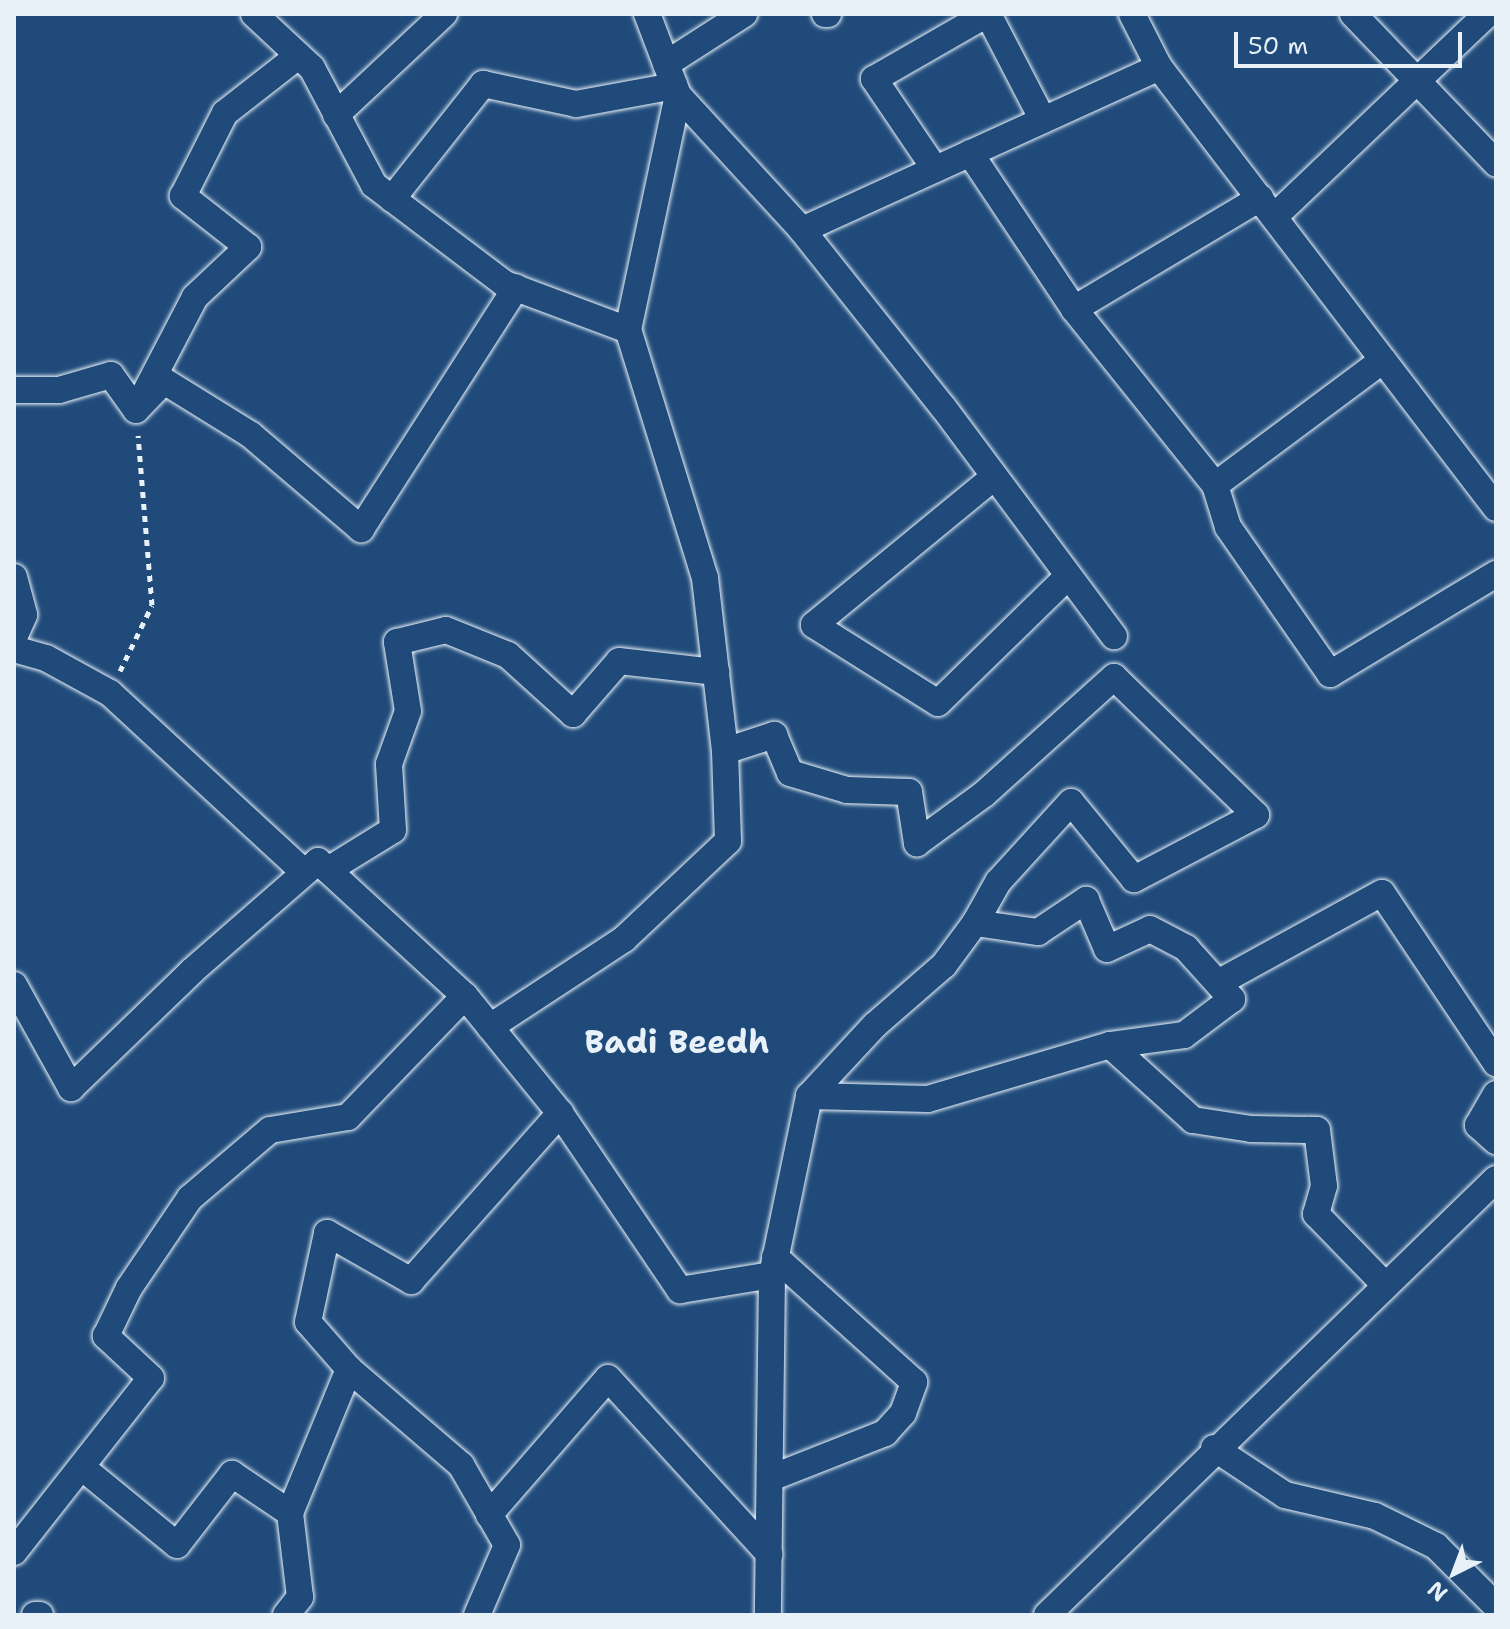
<!DOCTYPE html>
<style>
body{margin:0}
#map{position:relative;width:1510px;height:1629px;overflow:hidden;background:#1f4a7a;font-family:"Shantell Sans",sans-serif}
div>[style]{position:absolute}
.path>*{height:5px;margin-top:-2.5px;transform-origin:0;background:repeating-linear-gradient(90deg,#e8f1f8 0 6px,transparent 0 12px)}
.roads{filter:drop-shadow(0 0 2px #e8f1f8) drop-shadow(0 0 2px #e8f1f8)}
.street>*{height:26px;margin:-13px;padding:0 13px;transform-origin:13px;border-radius:13px;background:#1f4a7a}
span{translate:-50% -50%;white-space:nowrap;text-align:center;line-height:1.15;-webkit-text-stroke:7px #1f4a7a;paint-order:stroke}
.neighbourhood-label{font-size:32px;color:#e8f1f8;font-weight:700}
.frame{position:absolute;inset:0;border:16px solid #e8f1f8;pointer-events:none}
.north{position:absolute;left:1414px;top:1533px;width:80px;height:80px;-webkit-text-stroke:6px #1f4a7a;paint-order:stroke;rotate:222deg;font-size:22px;font-weight:700;line-height:32px;text-align:center;color:#e8f1f8}
.north::after{content:'';display:block;margin:auto;width:28px;height:36px;background:#e8f1f8;clip-path:polygon(50% 0,100% 100%,50% 72%,0 100%)}
.scale{position:absolute;left:1234px;top:32px;width:228px;height:36px;box-sizing:border-box;border:4px solid #e8f1f8;border-top:0;padding-left:10px;font-size:24px;line-height:28px;white-space:nowrap;color:#e8f1f8;-webkit-text-stroke:6px #1f4a7a;paint-order:stroke}
</style>
<div id="map">
<div class="path">
<i style="left:120px;top:671px;width:73px;rotate:-64.1deg"></i>
<i style="left:152px;top:605px;width:170px;rotate:-94.7deg"></i>
</div>
<div class="roads">
<div class="street">
<i style="left:254px;top:14px;width:79px;rotate:43deg"></i>
<i style="left:312px;top:68px;width:132px;rotate:62.1deg"></i>
<i style="left:374px;top:185px;width:164px;rotate:37.1deg"></i>
<i style="left:505px;top:284px;width:131px;rotate:20.5deg"></i>
<i style="left:825px;top:14px;width:3px"></i>
<i style="left:988px;top:14px;width:119px;rotate:62.6deg"></i>
<i style="left:1132px;top:14px;width:59px;rotate:63deg"></i>
<i style="left:1159px;top:67px;width:555px;rotate:52.61deg"></i>
<i style="left:1353px;top:14px;width:207px;rotate:46.2deg"></i>
<i style="left:666px;top:64px;width:93px;rotate:-32.7deg"></i>
<i style="left:678px;top:95px;width:183px;rotate:47.4deg"></i>
<i style="left:802px;top:230px;width:226px;rotate:51.5deg"></i>
<i style="left:943px;top:407px;width:286px;rotate:53.3deg"></i>
<i style="left:336px;top:115px;width:148px;rotate:-43.1deg"></i>
<i style="left:970px;top:153px;width:187px;rotate:56.3deg"></i>
<i style="left:935px;top:169px;width:109px;rotate:-124.1deg"></i>
<i style="left:874px;top:79px;width:130px;rotate:-29.9deg"></i>
<i style="left:392px;top:199px;width:147px;rotate:-51.6deg"></i>
<i style="left:483px;top:84px;width:95px;rotate:12.1deg"></i>
<i style="left:576px;top:104px;width:100px;rotate:-10.4deg"></i>
<i style="left:1274px;top:217px;width:294px;rotate:-43.6deg"></i>
<i style="left:802px;top:230px;width:392px;rotate:-24.5deg"></i>
<i style="left:1383px;top:360px;width:209px;rotate:143.3deg"></i>
<i style="left:1215px;top:485px;width:44px;rotate:72.8deg"></i>
<i style="left:1228px;top:527px;width:179px;rotate:55.2deg"></i>
<i style="left:1330px;top:674px;width:194px;rotate:-31.1deg"></i>
<i style="left:14px;top:390px;width:45px"></i>
<i style="left:59px;top:390px;width:54px;rotate:-16.1deg"></i>
<i style="left:111px;top:375px;width:43px;rotate:54.5deg"></i>
<i style="left:136px;top:410px;width:40px;rotate:-46deg"></i>
<i style="left:164px;top:381px;width:102px;rotate:31.8deg"></i>
<i style="left:251px;top:435px;width:145px;rotate:40.5deg"></i>
<i style="left:361px;top:529px;width:287px;rotate:-57.3deg"></i>
<i style="left:145px;top:393px;width:108px;rotate:-62.5deg"></i>
<i style="left:195px;top:297px;width:73px;rotate:-43.3deg"></i>
<i style="left:248px;top:247px;width:83px;rotate:-141.9deg"></i>
<i style="left:183px;top:196px;width:93px;rotate:-63.2deg"></i>
<i style="left:225px;top:113px;width:93px;rotate:-38deg"></i>
<i style="left:994px;top:477px;width:233px;rotate:140.6deg"></i>
<i style="left:814px;top:625px;width:146px;rotate:32.2deg"></i>
<i style="left:938px;top:703px;width:182px;rotate:-44.3deg"></i>
<i style="left:1215px;top:485px;width:226px;rotate:-128.7deg"></i>
<i style="left:1074px;top:309px;width:217px;rotate:-30.8deg"></i>
<i style="left:14px;top:577px;width:39px;rotate:75deg"></i>
<i style="left:24px;top:615px;width:24px;rotate:114deg"></i>
<i style="left:14px;top:649px;width:33px;rotate:16deg"></i>
<i style="left:46px;top:658px;width:73px;rotate:28.7deg"></i>
<i style="left:110px;top:693px;width:264px;rotate:42.7deg"></i>
<i style="left:725px;top:751px;width:52px;rotate:-18.1deg"></i>
<i style="left:774px;top:735px;width:41px;rotate:67.2deg"></i>
<i style="left:790px;top:773px;width:59px;rotate:16.6deg"></i>
<i style="left:847px;top:790px;width:62px;rotate:1.8deg"></i>
<i style="left:909px;top:792px;width:52px;rotate:81.1deg"></i>
<i style="left:917px;top:843px;width:83px;rotate:-36.2deg"></i>
<i style="left:984px;top:794px;width:175px;rotate:-42deg"></i>
<i style="left:1114px;top:677px;width:198px;rotate:44.2deg"></i>
<i style="left:1256px;top:815px;width:138px;rotate:152.3deg"></i>
<i style="left:1134px;top:879px;width:99px;rotate:-129.3deg"></i>
<i style="left:1071px;top:802px;width:108px;rotate:132.4deg"></i>
<i style="left:998px;top:882px;width:47px;rotate:119.3deg"></i>
<i style="left:328px;top:870px;width:76px;rotate:-31.6deg"></i>
<i style="left:393px;top:830px;width:66px;rotate:-93.5deg"></i>
<i style="left:389px;top:764px;width:56px;rotate:-70.3deg"></i>
<i style="left:408px;top:711px;width:70px;rotate:-99.1deg"></i>
<i style="left:397px;top:642px;width:50px;rotate:-13.8deg"></i>
<i style="left:446px;top:630px;width:67px;rotate:22deg"></i>
<i style="left:508px;top:655px;width:88px;rotate:42.2deg"></i>
<i style="left:573px;top:714px;width:70px;rotate:-49deg"></i>
<i style="left:619px;top:661px;width:98px;rotate:6.5deg"></i>
<i style="left:1218px;top:983px;width:187px;rotate:-28.8deg"></i>
<i style="left:1382px;top:893px;width:205px;rotate:56.2deg"></i>
<i style="left:14px;top:985px;width:118px;rotate:61deg"></i>
<i style="left:71px;top:1088px;width:168px;rotate:-44deg"></i>
<i style="left:192px;top:971px;width:167px;rotate:-41.1deg"></i>
<i style="left:318px;top:861px;width:200px;rotate:42.6deg"></i>
<i style="left:490px;top:1027px;width:160px;rotate:-33.3deg"></i>
<i style="left:624px;top:939px;width:143px;rotate:-43.3deg"></i>
<i style="left:728px;top:841px;width:90px;rotate:-91.9deg"></i>
<i style="left:725px;top:751px;width:174px;rotate:-96.6deg"></i>
<i style="left:705px;top:578px;width:260px;rotate:-107.2deg"></i>
<i style="left:628px;top:330px;width:240px;rotate:-78deg"></i>
<i style="left:678px;top:95px;width:87px;rotate:-110.9deg"></i>
<i style="left:1496px;top:1094px;width:36px;rotate:120deg"></i>
<i style="left:1478px;top:1125px;width:24px;rotate:42deg"></i>
<i style="left:809px;top:1096px;width:97px;rotate:-47.1deg"></i>
<i style="left:875px;top:1025px;width:91px;rotate:-41deg"></i>
<i style="left:944px;top:965px;width:52px;rotate:-53.6deg"></i>
<i style="left:975px;top:923px;width:64px;rotate:8.1deg"></i>
<i style="left:1038px;top:932px;width:58px;rotate:-33.7deg"></i>
<i style="left:1086px;top:900px;width:53px;rotate:66.8deg"></i>
<i style="left:1107px;top:949px;width:47px;rotate:-24.9deg"></i>
<i style="left:1150px;top:929px;width:41px;rotate:27.8deg"></i>
<i style="left:1186px;top:948px;width:69px;rotate:48deg"></i>
<i style="left:1232px;top:999px;width:60px;rotate:143.1deg"></i>
<i style="left:1184px;top:1035px;width:75px;rotate:172.3deg"></i>
<i style="left:772px;top:1275px;width:183px;rotate:-78.3deg"></i>
<i style="left:809px;top:1096px;width:119px;rotate:1.4deg"></i>
<i style="left:928px;top:1099px;width:190px;rotate:-16.5deg"></i>
<i style="left:1110px;top:1045px;width:112px;rotate:42.1deg"></i>
<i style="left:1193px;top:1120px;width:59px;rotate:8.8deg"></i>
<i style="left:1251px;top:1129px;width:66px;rotate:0.9deg"></i>
<i style="left:1317px;top:1130px;width:56px;rotate:82.9deg"></i>
<i style="left:1324px;top:1186px;width:29px;rotate:106deg"></i>
<i style="left:1316px;top:1214px;width:99px;rotate:45.8deg"></i>
<i style="left:349px;top:1369px;width:62px;rotate:-131.1deg"></i>
<i style="left:308px;top:1322px;width:91px;rotate:-77.9deg"></i>
<i style="left:327px;top:1233px;width:97px;rotate:29.7deg"></i>
<i style="left:411px;top:1281px;width:225px;rotate:-48.4deg"></i>
<i style="left:1214px;top:1448px;width:85px;rotate:33.5deg"></i>
<i style="left:1285px;top:1495px;width:92px;rotate:13.1deg"></i>
<i style="left:1375px;top:1516px;width:68px;rotate:26.2deg"></i>
<i style="left:1436px;top:1546px;width:85px;rotate:45deg"></i>
<i style="left:84px;top:1469px;width:120px;rotate:39.3deg"></i>
<i style="left:177px;top:1545px;width:90px;rotate:-52.2deg"></i>
<i style="left:232px;top:1474px;width:70px;rotate:33.9deg"></i>
<i style="left:771px;top:1478px;width:123px;rotate:-21.5deg"></i>
<i style="left:885px;top:1433px;width:27px;rotate:-48deg"></i>
<i style="left:903px;top:1413px;width:33px;rotate:-70deg"></i>
<i style="left:914px;top:1382px;width:187px;rotate:-138deg"></i>
<i style="left:489px;top:1515px;width:181px;rotate:-49deg"></i>
<i style="left:608px;top:1378px;width:239px;rotate:47.5deg"></i>
<i style="left:14px;top:1552px;width:221px;rotate:-51.8deg"></i>
<i style="left:151px;top:1378px;width:62px;rotate:-137deg"></i>
<i style="left:106px;top:1336px;width:53px;rotate:-64.4deg"></i>
<i style="left:129px;top:1288px;width:109px;rotate:-55.9deg"></i>
<i style="left:190px;top:1198px;width:105px;rotate:-40.4deg"></i>
<i style="left:270px;top:1130px;width:79px;rotate:-9.5deg"></i>
<i style="left:348px;top:1117px;width:168px;rotate:-46deg"></i>
<i style="left:465px;top:996px;width:151px;rotate:50.9deg"></i>
<i style="left:560px;top:1113px;width:214px;rotate:55.9deg"></i>
<i style="left:680px;top:1290px;width:93px;rotate:-9.3deg"></i>
<i style="left:772px;top:1275px;width:340px;rotate:90.7deg"></i>
<i style="left:35px;top:1615px;width:5px"></i>
<i style="left:286px;top:1615px;width:23px;rotate:-52deg"></i>
<i style="left:300px;top:1597px;width:85px;rotate:-96.8deg"></i>
<i style="left:290px;top:1513px;width:156px;rotate:-67.7deg"></i>
<i style="left:349px;top:1369px;width:148px;rotate:40.6deg"></i>
<i style="left:461px;top:1465px;width:92px;rotate:60.1deg"></i>
<i style="left:507px;top:1545px;width:76px;rotate:113.2deg"></i>
<i style="left:1047px;top:1615px;width:626px;rotate:-44.16deg"></i>
</div>
</div>
<div class="neighbourhood-label">
<span style="left:677px;top:1042px">Badi Beedh</span>
</div>
<div class="frame"></div>
<div class="north">N</div>
<div class="scale">50 m</div>
</div>
